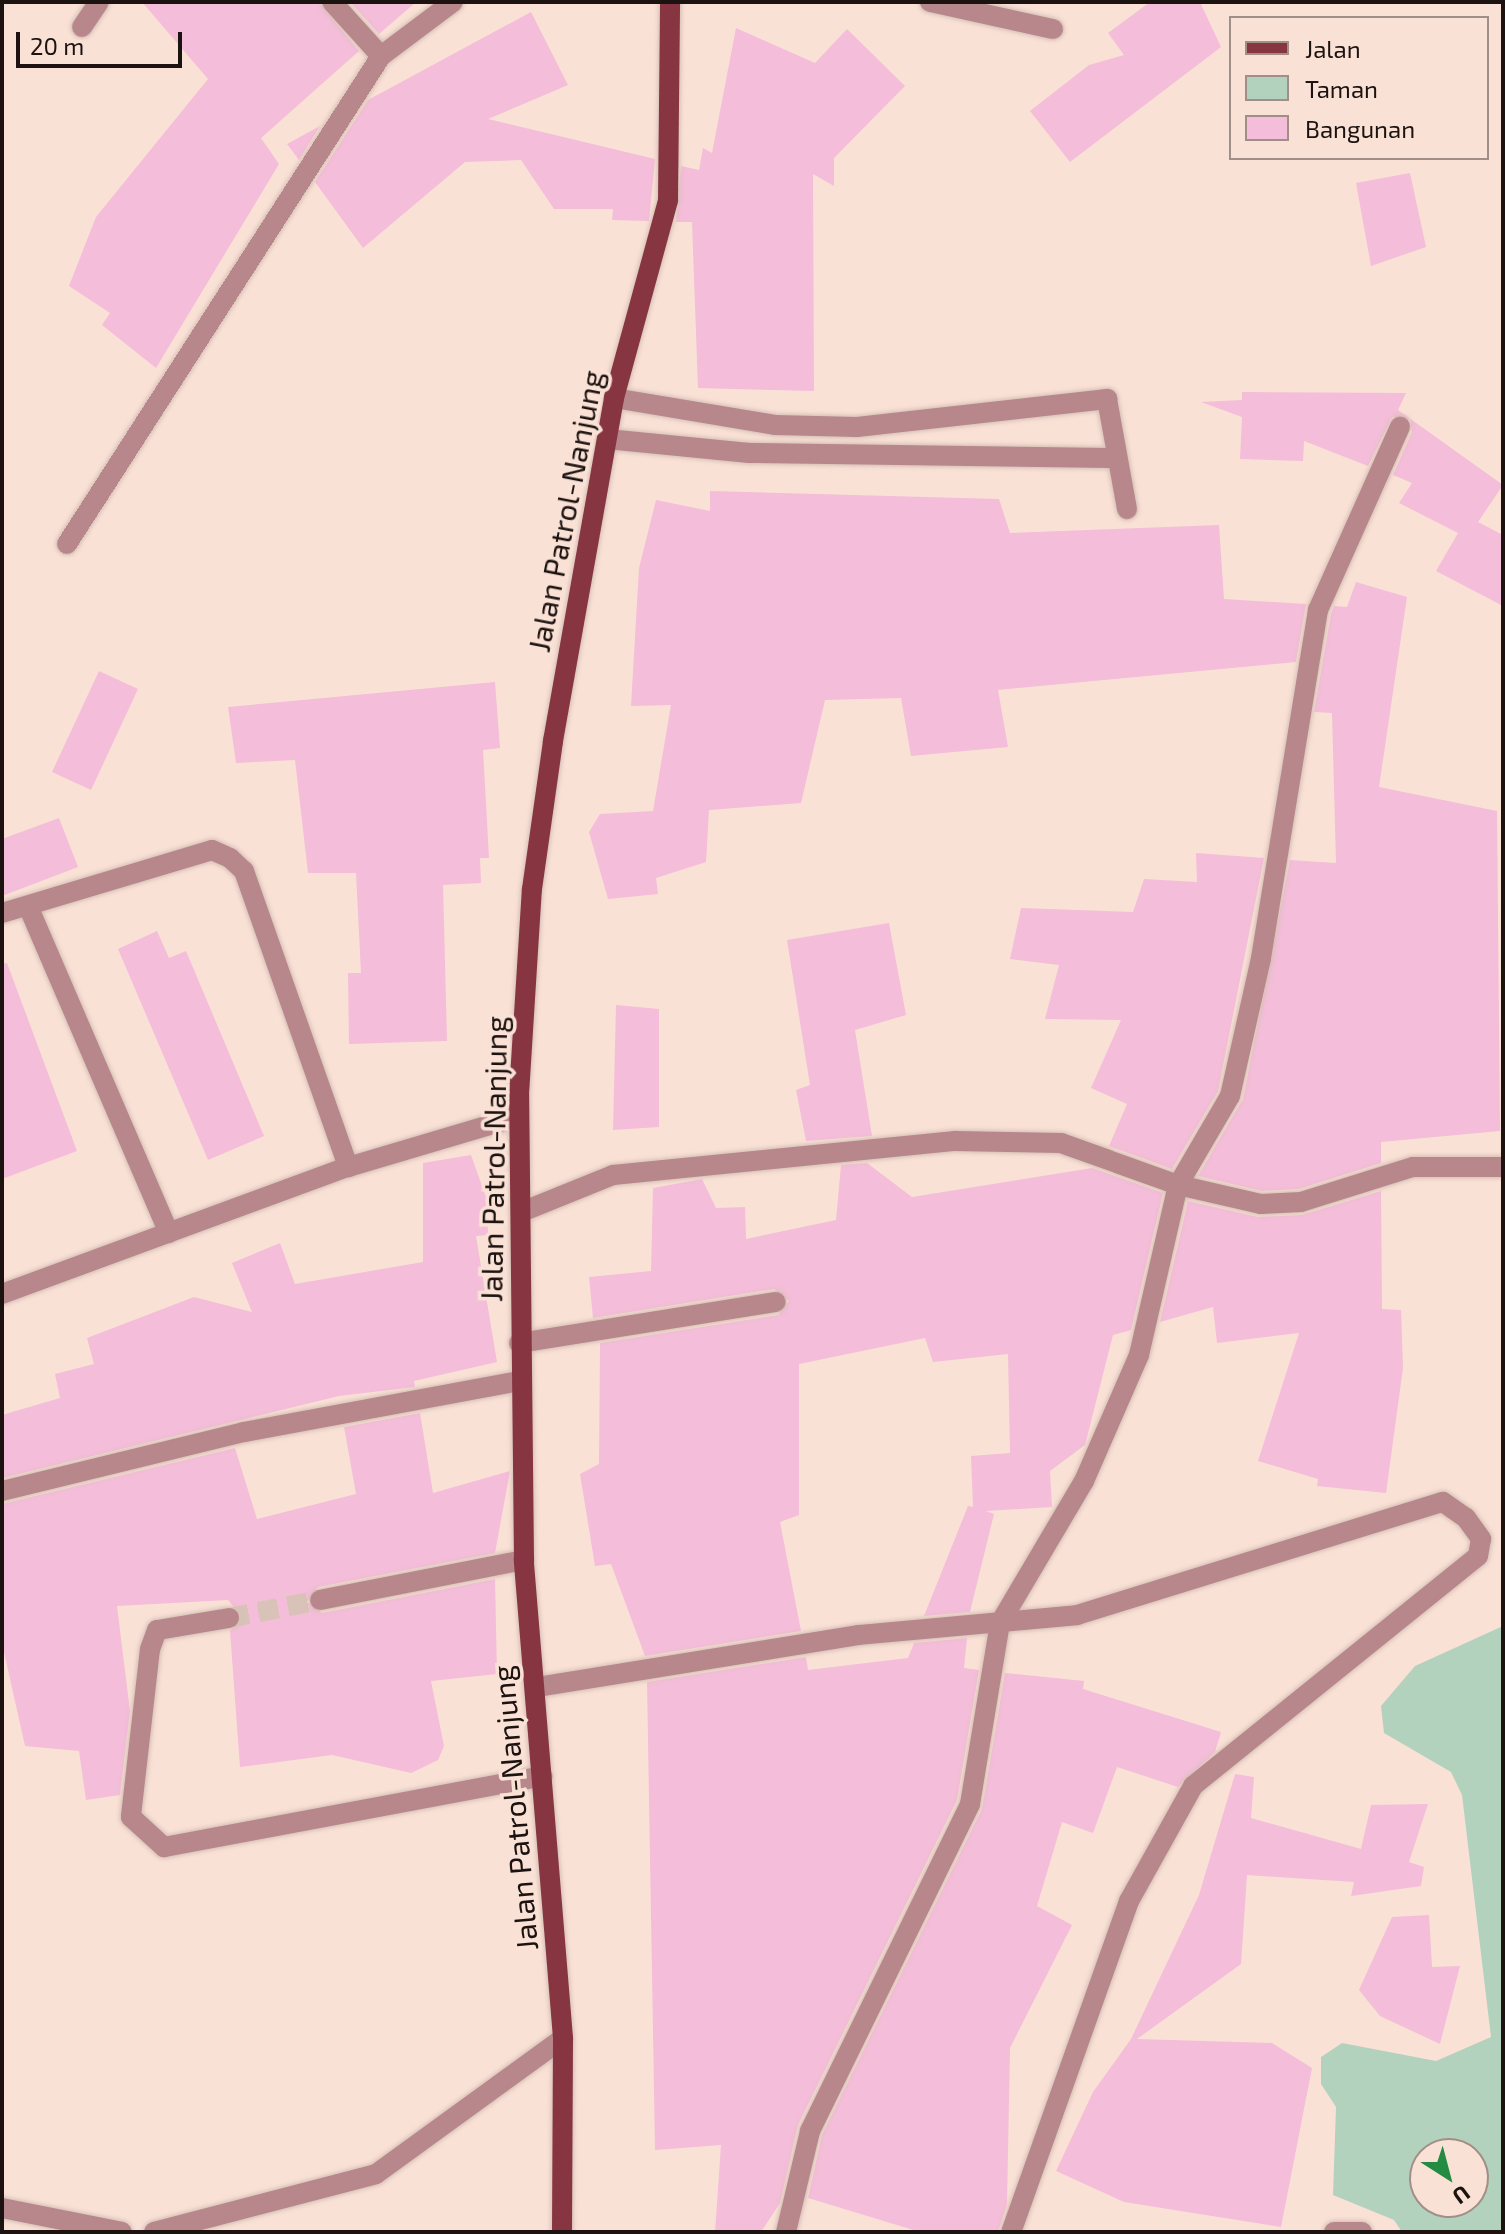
<!DOCTYPE html>
<style>
body{margin:0}
#map{position:relative;width:1505px;height:2234px;overflow:hidden;background:#fae1d6;font-family:"Exo 2",sans-serif}
div>[style]{position:absolute}
.green>*{inset:0;background:#b2d2be}
.building>*{inset:0;background:#f4bdd9}
.minor-tunnel>*{height:20px;margin-top:-10px;transform-origin:0;background:repeating-linear-gradient(90deg,#d9c2b8 0 20px,transparent 0 30px)}
.roads{filter:drop-shadow(0 0 2px #d6c0b6) drop-shadow(0 0 2px #d6c0b6)}
.minor>*{height:20px;margin:-10px;padding:0 10px;transform-origin:10px;border-radius:10px;background:#b7878b}
.major>*{height:20px;margin:-10px;padding:0 10px;transform-origin:10px;border-radius:10px;background:#863541}
span{translate:-50% -50%;white-space:nowrap;text-align:center;line-height:1.15;-webkit-text-stroke:7px #fae1d6;paint-order:stroke}
.street-label{font-size:30px;color:#1c1310}
.frame{position:absolute;inset:0;border:4px solid #1c1310;pointer-events:none}
.legend{position:absolute;left:1229px;top:16px;width:260px;height:144px;box-sizing:border-box;background:#fae1d6;border:2px solid #a18f87;margin:0;padding:10px 14px;list-style:none;font-size:24px;color:#1c1310}
.legend li{display:flex;align-items:center;gap:16px;height:40px}
.legend b{width:40px;border:2px solid #a18f87}
.north{position:absolute;left:1409px;top:2138px;width:80px;height:80px;box-sizing:border-box;background:#fae1d6;border:2px solid #a18f87;border-radius:50%;rotate:144deg;font-size:22px;font-weight:700;line-height:32px;text-align:center;color:#1c1310}
.north::after{content:'';display:block;margin:auto;width:28px;height:36px;background:#238b42;clip-path:polygon(50% 0,100% 100%,50% 72%,0 100%)}
.scale{position:absolute;left:16px;top:32px;width:166px;height:36px;box-sizing:border-box;border:4px solid #1c1310;border-top:0;padding-left:10px;font-size:24px;line-height:28px;white-space:nowrap;color:#1c1310;-webkit-text-stroke:6px #fae1d6;paint-order:stroke}
</style>
<div id="map">
<div class="green">
<i style="clip-path:polygon(evenodd,1503px 1626px,1503px 2232px,1402px 2232px,1394px 2220px,1333px 2195px,1336px 2107px,1321px 2084px,1321px 2057px,1342px 2043px,1436px 2061px,1491px 2037px,1462px 1795px,1451px 1772px,1384px 1733px,1381px 1706px,1415px 1666px,1503px 1626px,1425px 2154px,1473px 2154px,1473px 2202px,1425px 2202px,1425px 2154px)"></i>
</div>
<div class="building">
<i style="clip-path:polygon(142px 2px,319px 2px,359px 51px,261px 138px,279px 164px,156px 368px,102px 325px,110px 313px,69px 286px,96px 217px,208px 79px)"></i>
<i style="clip-path:polygon(350px 2px,416px 2px,379px 34px)"></i>
<i style="clip-path:polygon(1150px 2px,1200px 2px,1221px 47px,1070px 162px,1030px 111px,1089px 65px,1124px 55px,1108px 33px)"></i>
<i style="clip-path:polygon(531px 12px,568px 85px,488px 119px,655px 159px,649px 221px,612px 220px,613px 209px,554px 209px,521px 160px,465px 162px,363px 248px,315px 182px,368px 100px)"></i>
<i style="clip-path:polygon(736px 28px,815px 63px,847px 29px,905px 86px,834px 158px,834px 186px,813px 174px,814px 391px,698px 388px,692px 222px,676px 222px,681px 166px,699px 170px,703px 148px,712px 153px)"></i>
<i style="clip-path:polygon(320px 126px,299px 160px,287px 144px)"></i>
<i style="clip-path:polygon(1410px 173px,1426px 247px,1371px 266px,1356px 183px)"></i>
<i style="clip-path:polygon(1242px 392px,1406px 393px,1398px 410px,1503px 485px,1478px 522px,1503px 535px,1503px 606px,1436px 571px,1458px 533px,1399px 503px,1412px 483px,1393px 475px,1412px 432px,1410px 419px,1392px 417px,1368px 466px,1304px 441px,1303px 461px,1240px 459px,1242px 417px,1201px 402px,1242px 400px)"></i>
<i style="clip-path:polygon(710px 491px,999px 499px,1010px 533px,1219px 525px,1224px 599px,1306px 604px,1296px 662px,998px 690px,1008px 747px,911px 756px,901px 698px,825px 700px,801px 803px,709px 810px,706px 862px,656px 878px,658px 894px,608px 899px,589px 832px,600px 814px,653px 811px,671px 705px,631px 706px,639px 568px,656px 500px,710px 511px)"></i>
<i style="clip-path:polygon(1356px 582px,1407px 597px,1379px 787px,1497px 811px,1500px 1131px,1381px 1142px,1381px 1163px,1299px 1189px,1262px 1191px,1198px 1176px,1243px 1099px,1290px 860px,1336px 863px,1332px 713px,1314px 712px,1331px 614px,1334px 606px,1347px 607px)"></i>
<i style="clip-path:polygon(99px 671px,138px 689px,91px 790px,52px 772px)"></i>
<i style="clip-path:polygon(495px 682px,500px 748px,483px 750px,489px 858px,480px 858px,481px 883px,443px 885px,447px 1041px,349px 1044px,348px 973px,361px 973px,356px 873px,308px 873px,295px 760px,236px 763px,228px 707px)"></i>
<i style="clip-path:polygon(59px 818px,78px 867px,2px 896px,2px 839px)"></i>
<i style="clip-path:polygon(1196px 853px,1264px 858px,1218px 1091px,1172px 1169px,1109px 1146px,1127px 1104px,1091px 1088px,1121px 1020px,1045px 1019px,1059px 965px,1010px 959px,1021px 908px,1133px 912px,1144px 879px,1197px 882px)"></i>
<i style="clip-path:polygon(889px 923px,906px 1015px,855px 1030px,872px 1136px,806px 1141px,796px 1090px,810px 1085px,787px 940px)"></i>
<i style="clip-path:polygon(157px 931px,169px 958px,186px 951px,264px 1136px,208px 1160px,118px 949px)"></i>
<i style="clip-path:polygon(7px 963px,77px 1151px,2px 1179px,2px 964px)"></i>
<i style="clip-path:polygon(616px 1005px,659px 1009px,659px 1127px,613px 1130px)"></i>
<i style="clip-path:polygon(471px 1155px,487px 1200px,488px 1235px,476px 1236px,497px 1362px,414px 1381px,415px 1387px,339px 1396px,2px 1478px,2px 1415px,60px 1398px,55px 1374px,94px 1364px,87px 1338px,194px 1297px,252px 1312px,232px 1263px,280px 1243px,295px 1284px,423px 1262px,423px 1163px)"></i>
<i style="clip-path:polygon(867px 1163px,912px 1197px,1092px 1168px,1163px 1193px,1131px 1330px,1113px 1335px,1085px 1445px,1050px 1471px,1052px 1507px,986px 1511px,994px 1514px,970px 1612px,924px 1616px,968px 1506px,973px 1507px,971px 1456px,1010px 1453px,1008px 1354px,933px 1362px,925px 1338px,799px 1364px,799px 1515px,780px 1522px,801px 1631px,645px 1656px,611px 1564px,595px 1566px,580px 1474px,599px 1464px,600px 1343px,778px 1315px,789px 1301px,774px 1289px,593px 1318px,589px 1277px,651px 1271px,653px 1188px,702px 1179px,716px 1208px,745px 1207px,746px 1239px,836px 1220px,841px 1165px)"></i>
<i style="clip-path:polygon(1381px 1191px,1382px 1309px,1401px 1310px,1403px 1368px,1386px 1493px,1317px 1486px,1318px 1479px,1258px 1461px,1299px 1333px,1217px 1343px,1213px 1307px,1160px 1322px,1188px 1201px,1258px 1217px,1302px 1215px)"></i>
<i style="clip-path:polygon(420px 1413px,433px 1493px,510px 1471px,495px 1553px,318px 1587px,307px 1602px,322px 1613px,495px 1579px,497px 1674px,431px 1681px,444px 1746px,438px 1760px,411px 1773px,332px 1755px,240px 1767px,230px 1631px,242px 1617px,228px 1600px,117px 1606px,130px 1711px,120px 1795px,86px 1800px,79px 1751px,25px 1746px,2px 1643px,2px 1504px,235px 1448px,257px 1519px,356px 1494px,344px 1427px)"></i>
<i style="clip-path:polygon(967px 1638px,964px 1668px,979px 1670px,957px 1800px,798px 2125px,780px 2203px,761px 2232px,715px 2232px,721px 2145px,655px 2150px,647px 1682px,806px 1657px,808px 1670px,908px 1658px,914px 1643px)"></i>
<i style="clip-path:polygon(1005px 1673px,1084px 1681px,1083px 1689px,1221px 1732px,1215px 1752px,1178px 1787px,1117px 1767px,1093px 1833px,1062px 1822px,1037px 1906px,1072px 1925px,1010px 2048px,1007px 2204px,998px 2232px,920px 2232px,808px 2198px,822px 2135px,982px 1809px)"></i>
<i style="clip-path:polygon(1235px 1774px,1254px 1777px,1251px 1818px,1361px 1849px,1371px 1805px,1428px 1804px,1409px 1862px,1424px 1867px,1421px 1886px,1351px 1896px,1354px 1882px,1247px 1875px,1241px 1964px,1137px 2039px,1272px 2043px,1312px 2068px,1281px 2227px,1124px 2202px,1056px 2171px,1093px 2092px,1131px 2039px,1199px 1895px)"></i>
<i style="clip-path:polygon(1429px 1915px,1432px 1967px,1460px 1966px,1440px 2044px,1380px 2016px,1359px 1990px,1392px 1917px)"></i>
</div>
<div class="minor-tunnel">
<i style="left:229px;top:1618px;width:93px;rotate:-11.2deg"></i>
</div>
<div class="roads">
<div class="minor">
<i style="left:332px;top:2px;width:73px;rotate:47.8deg"></i>
<i style="left:930px;top:2px;width:126px;rotate:12.4deg"></i>
<i style="left:82px;top:27px;width:30px;rotate:-56deg"></i>
<i style="left:614px;top:398px;width:163px;rotate:9.5deg"></i>
<i style="left:775px;top:425px;width:82px;rotate:1.4deg"></i>
<i style="left:857px;top:427px;width:252px;rotate:-6.4deg"></i>
<i style="left:1107px;top:399px;width:112px;rotate:79.7deg"></i>
<i style="left:607px;top:439px;width:143px;rotate:5.6deg"></i>
<i style="left:749px;top:453px;width:368px;rotate:0.8deg"></i>
<i style="left:67px;top:544px;width:580px;rotate:-57.24deg"></i>
<i style="left:381px;top:56px;width:90px;rotate:-36.9deg"></i>
<i style="left:28px;top:906px;width:356px;rotate:66.7deg"></i>
<i style="left:2px;top:913px;width:219px;rotate:-16.7deg"></i>
<i style="left:212px;top:850px;width:20px;rotate:24deg"></i>
<i style="left:230px;top:858px;width:19px;rotate:43deg"></i>
<i style="left:244px;top:871px;width:314px;rotate:70.6deg"></i>
<i style="left:524px;top:1211px;width:96px;rotate:-22deg"></i>
<i style="left:613px;top:1175px;width:344px;rotate:-5.7deg"></i>
<i style="left:955px;top:1141px;width:106px;rotate:1.1deg"></i>
<i style="left:1061px;top:1143px;width:124px;rotate:19.7deg"></i>
<i style="left:1178px;top:1185px;width:85px;rotate:12.9deg"></i>
<i style="left:1261px;top:1204px;width:40px;rotate:-2.9deg"></i>
<i style="left:1301px;top:1202px;width:117px;rotate:-17.4deg"></i>
<i style="left:1413px;top:1167px;width:90px"></i>
<i style="left:2px;top:1294px;width:369px;rotate:-20.2deg"></i>
<i style="left:348px;top:1167px;width:176px;rotate:-16.5deg"></i>
<i style="left:519px;top:1343px;width:260px;rotate:-9.1deg"></i>
<i style="left:2px;top:1491px;width:249px;rotate:-13.7deg"></i>
<i style="left:244px;top:1432px;width:279px;rotate:-10.5deg"></i>
<i style="left:320px;top:1600px;width:208px;rotate:-11.1deg"></i>
<i style="left:229px;top:1618px;width:73px;rotate:170.5deg"></i>
<i style="left:157px;top:1630px;width:20px;rotate:110deg"></i>
<i style="left:150px;top:1649px;width:169px;rotate:96.5deg"></i>
<i style="left:131px;top:1817px;width:45px;rotate:42.3deg"></i>
<i style="left:164px;top:1847px;width:385px;rotate:-10.6deg"></i>
<i style="left:537px;top:1687px;width:326px;rotate:-9.2deg"></i>
<i style="left:859px;top:1635px;width:219px;rotate:-5.2deg"></i>
<i style="left:1077px;top:1615px;width:383px;rotate:-17.2deg"></i>
<i style="left:1443px;top:1502px;width:28px;rotate:35deg"></i>
<i style="left:1466px;top:1518px;width:26px;rotate:54deg"></i>
<i style="left:1481px;top:1539px;width:17px;rotate:100deg"></i>
<i style="left:1478px;top:1556px;width:366px;rotate:141.1deg"></i>
<i style="left:1193px;top:1786px;width:132px;rotate:119.1deg"></i>
<i style="left:1129px;top:1901px;width:351px;rotate:109.6deg"></i>
<i style="left:2px;top:2208px;width:122px;rotate:11.3deg"></i>
<i style="left:154px;top:2232px;width:229px;rotate:-14.6deg"></i>
<i style="left:376px;top:2174px;width:231px;rotate:-36deg"></i>
<i style="left:786px;top:2232px;width:104px;rotate:-76.6deg"></i>
<i style="left:810px;top:2131px;width:364px;rotate:-63.9deg"></i>
<i style="left:970px;top:1804px;width:183px;rotate:-80.6deg"></i>
<i style="left:1000px;top:1623px;width:165px;rotate:-59.4deg"></i>
<i style="left:1084px;top:1481px;width:137px;rotate:-66.4deg"></i>
<i style="left:1139px;top:1355px;width:174px;rotate:-77.1deg"></i>
<i style="left:1178px;top:1185px;width:103px;rotate:-59.7deg"></i>
<i style="left:1230px;top:1096px;width:141px;rotate:-77.3deg"></i>
<i style="left:1261px;top:958px;width:353px;rotate:-80.7deg"></i>
<i style="left:1318px;top:610px;width:201px;rotate:-65.9deg"></i>
<i style="left:1334px;top:2232px;width:28px"></i>
</div>
<div class="major">
<i style="left:562px;top:2232px;width:194px;rotate:-89.7deg"></i>
<i style="left:563px;top:2038px;width:480px;rotate:-94.7deg"></i>
<i style="left:524px;top:1560px;width:466px;rotate:-90.6deg"></i>
<i style="left:519px;top:1094px;width:205px;rotate:-86.4deg"></i>
<i style="left:532px;top:889px;width:149px;rotate:-81.9deg"></i>
<i style="left:553px;top:741px;width:348px;rotate:-79.9deg"></i>
<i style="left:614px;top:398px;width:205px;rotate:-74.7deg"></i>
<i style="left:668px;top:200px;width:198px;rotate:-89.4deg"></i>
</div>
</div>
<div class="street-label">
<span style="left:565px;top:511px;rotate:-79deg">Jalan Patrol-Nanjung</span>
<span style="left:493px;top:1159px;rotate:-89deg">Jalan Patrol-Nanjung</span>
<span style="left:514px;top:1808px;rotate:-95deg">Jalan Patrol-Nanjung</span>
</div>
<div class="frame"></div>
<ul class="legend">
<li><b style="height:10px;background:#863541"></b>Jalan</li>
<li><b style="height:22px;background:#b2d2be"></b>Taman</li>
<li><b style="height:22px;background:#f4bdd9"></b>Bangunan</li>
</ul>
<div class="north">U</div>
<div class="scale">20 m</div>
</div>
